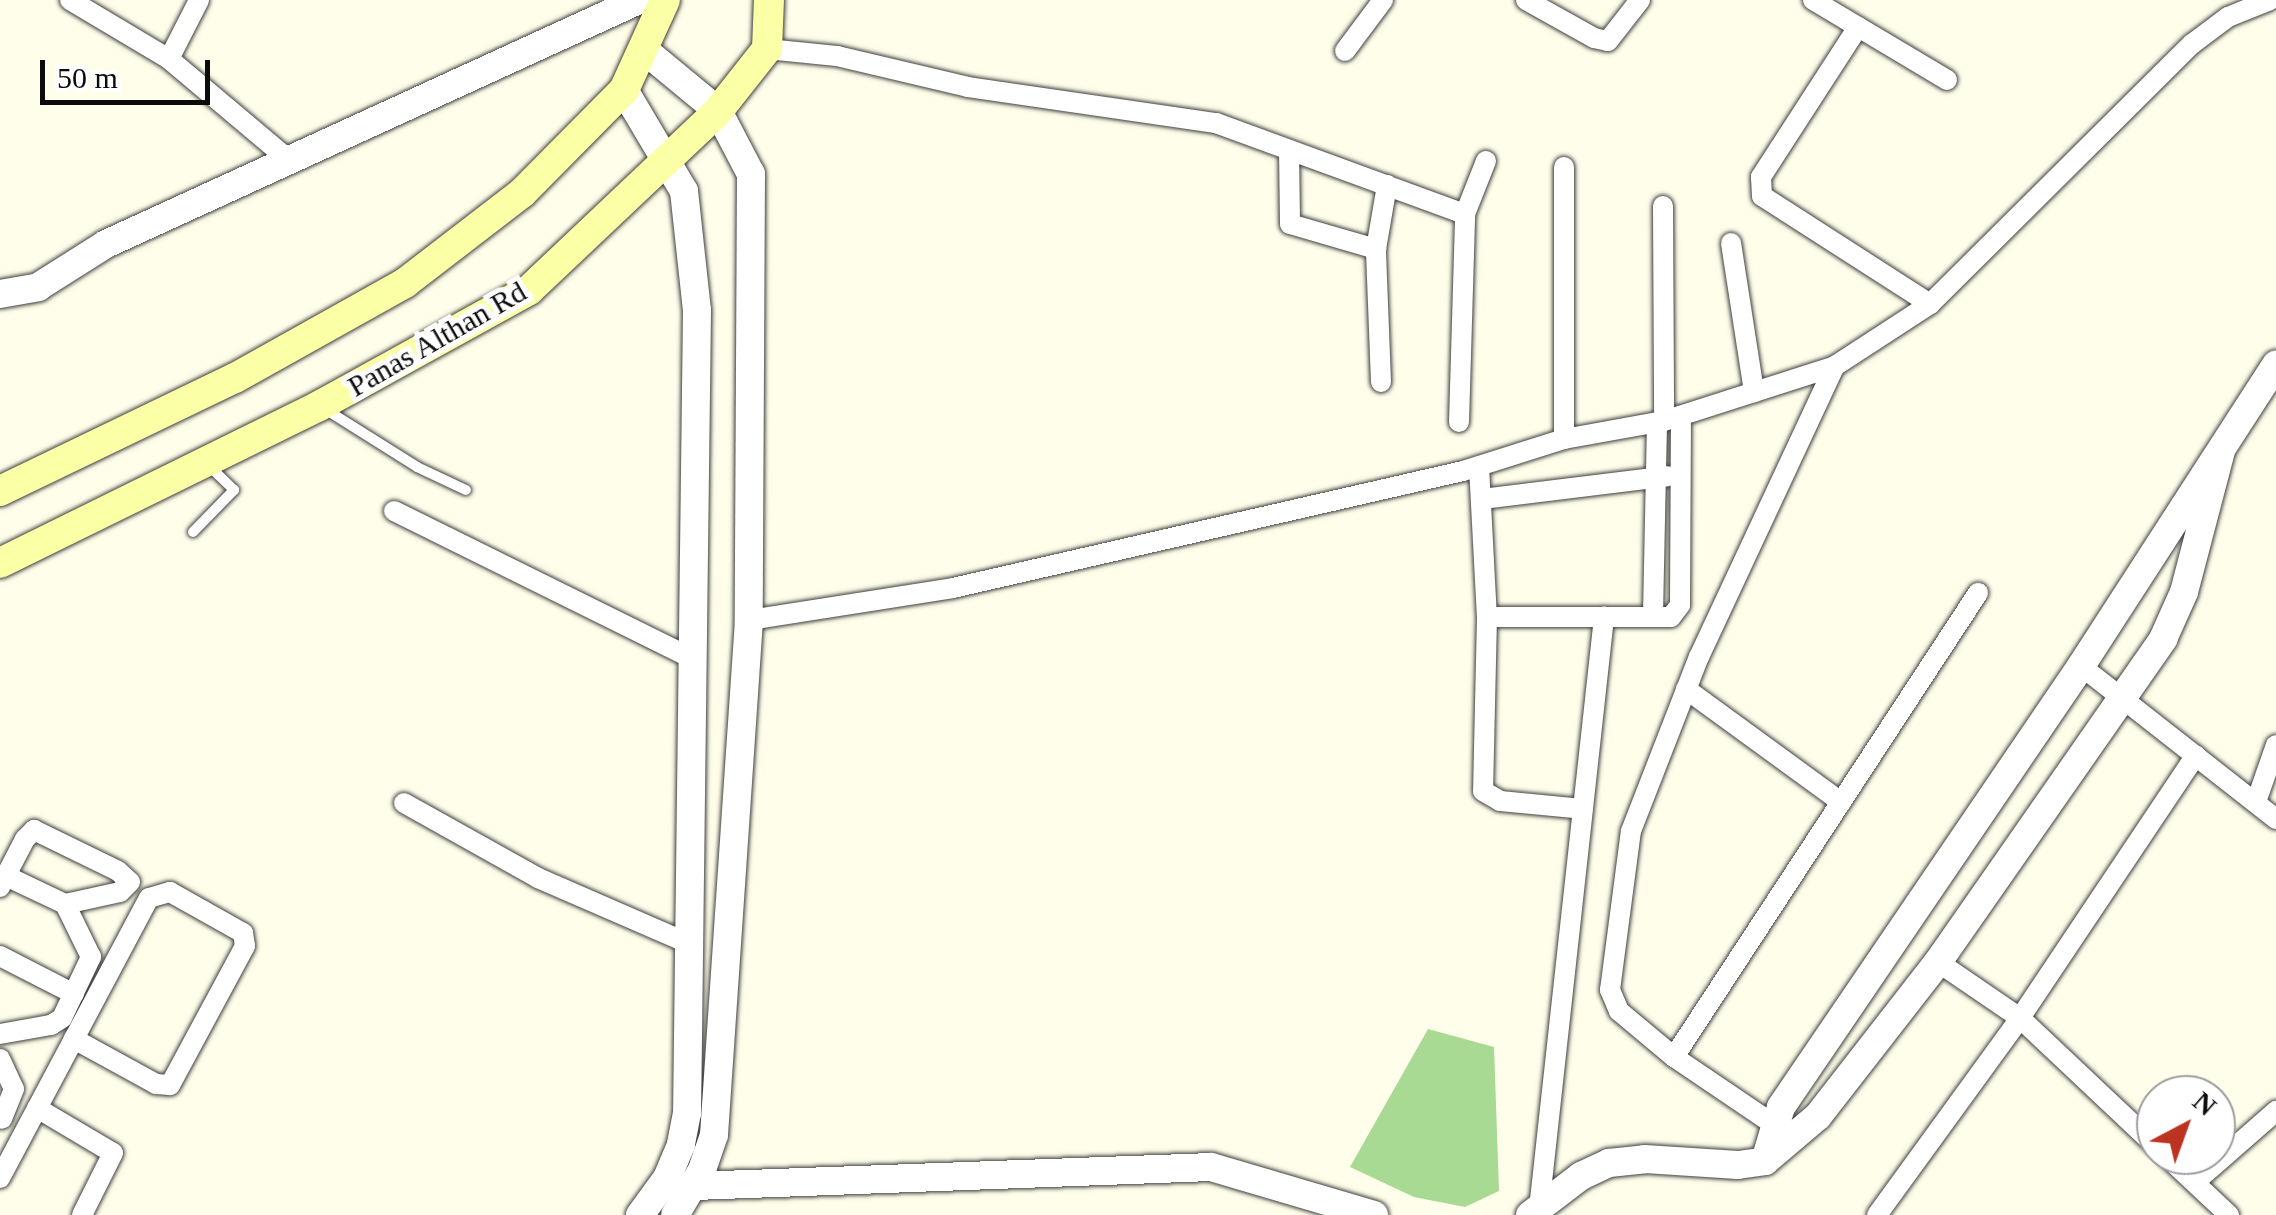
<!DOCTYPE html>
<style>
body{margin:0}
#map{position:relative;width:2276px;height:1215px;overflow:hidden;background:#fffeea;font-family:"Times New Roman",serif}
div>[style]{position:absolute}
.forest>*{inset:0;background:#a8da93}
.roads{filter:drop-shadow(0 0 2px #3e3e3e) drop-shadow(0 0 2px #3e3e3e)}
.service>*{height:10px;margin:-5px;padding:0 5px;transform-origin:5px;border-radius:5px;background:#fff}
.minor>*{height:20px;margin:-10px;padding:0 10px;transform-origin:10px;border-radius:10px;background:#fff}
.tertiary>*{height:28px;margin:-14px;padding:0 14px;transform-origin:14px;border-radius:14px;background:#fff}
.secondary>*{height:30px;margin:-15px;padding:0 15px;transform-origin:15px;border-radius:15px;background:#fbffa5}
span{translate:-50% -50%;white-space:nowrap;text-align:center;line-height:1.15;-webkit-text-stroke:10px #fff;paint-order:stroke}
.street-label{font-size:30px;color:#0b0b0b}
.north{position:absolute;left:2136px;top:1075px;width:100px;height:100px;box-sizing:border-box;background:#fff;border:2px solid #9d9d9d;border-radius:50%;rotate:41deg;font-size:28px;font-weight:700;line-height:40px;text-align:center;color:#0b0b0b}
.north::after{content:'';display:block;margin:auto;width:35px;height:45px;background:#bd3322;clip-path:polygon(50% 0,100% 100%,50% 72%,0 100%)}
.scale{position:absolute;left:40px;top:60px;width:170px;height:45px;box-sizing:border-box;border:5px solid #0b0b0b;border-top:0;padding-left:12px;font-size:30px;line-height:35px;white-space:nowrap;color:#0b0b0b;-webkit-text-stroke:8px #fff;paint-order:stroke}
</style>
<div id="map">
<div class="forest">
<i style="clip-path:polygon(1428px 1029px,1494px 1047px,1499px 1191px,1465px 1207px,1414px 1197px,1350px 1167px)"></i>
</div>
<div class="roads">
<div class="service">
<i style="left:325px;top:409px;width:109px;rotate:32.2deg"></i>
<i style="left:417px;top:467px;width:54px;rotate:25.1deg"></i>
<i style="left:193px;top:532px;width:59px;rotate:-45.7deg"></i>
<i style="left:234px;top:490px;width:35px;rotate:-136deg"></i>
</div>
<div class="minor">
<i style="left:70px;top:0;width:115px;rotate:30.8deg"></i>
<i style="left:169px;top:59px;width:158px;rotate:40.1deg"></i>
<i style="left:1526px;top:0;width:78px;rotate:29.2deg"></i>
<i style="left:1594px;top:38px;width:14px;rotate:12deg"></i>
<i style="left:1608px;top:41px;width:52px;rotate:-52deg"></i>
<i style="left:1813px;top:0;width:156px;rotate:30.8deg"></i>
<i style="left:1858px;top:27px;width:179px;rotate:122.9deg"></i>
<i style="left:1761px;top:177px;width:19px;rotate:87deg"></i>
<i style="left:1762px;top:196px;width:200px;rotate:32.7deg"></i>
<i style="left:767px;top:49px;width:70px;rotate:5.7deg"></i>
<i style="left:837px;top:56px;width:135px;rotate:13.3deg"></i>
<i style="left:968px;top:87px;width:251px;rotate:8.3deg"></i>
<i style="left:1216px;top:123px;width:265px;rotate:20.1deg"></i>
<i style="left:1345px;top:51px;width:64px;rotate:-53.3deg"></i>
<i style="left:169px;top:59px;width:66px;rotate:-63deg"></i>
<i style="left:1289px;top:150px;width:74px;rotate:89.2deg"></i>
<i style="left:1290px;top:224px;width:90px;rotate:16.2deg"></i>
<i style="left:1564px;top:167px;width:272px;rotate:90deg"></i>
<i style="left:1663px;top:206px;width:215px;rotate:89.7deg"></i>
<i style="left:1731px;top:243px;width:151px;rotate:81.2deg"></i>
<i style="left:1381px;top:382px;width:133px;rotate:-92.2deg"></i>
<i style="left:1376px;top:249px;width:65px;rotate:-80.2deg"></i>
<i style="left:1459px;top:422px;width:208px;rotate:-88.3deg"></i>
<i style="left:1465px;top:214px;width:57px;rotate:-68.4deg"></i>
<i style="left:1657px;top:423px;width:194px;rotate:91.2deg"></i>
<i style="left:1653px;top:617px;width:18px"></i>
<i style="left:1671px;top:617px;width:15px;rotate:-53deg"></i>
<i style="left:1680px;top:605px;width:189px;rotate:-89.7deg"></i>
<i style="left:1479px;top:466px;width:151px;rotate:87deg"></i>
<i style="left:1487px;top:617px;width:174px;rotate:91.3deg"></i>
<i style="left:1483px;top:791px;width:20px;rotate:30deg"></i>
<i style="left:1500px;top:801px;width:83px;rotate:5.5deg"></i>
<i style="left:1482px;top:499px;width:187px;rotate:-7deg"></i>
<i style="left:394px;top:511px;width:334px;rotate:26.3deg"></i>
<i style="left:1487px;top:617px;width:166px"></i>
<i style="left:749px;top:620px;width:206px;rotate:-8.9deg"></i>
<i style="left:953px;top:588px;width:523px;rotate:-12.92deg"></i>
<i style="left:1463px;top:471px;width:106px;rotate:-17.6deg"></i>
<i style="left:1564px;top:439px;width:102px;rotate:-10.2deg"></i>
<i style="left:1664px;top:421px;width:180px;rotate:-17.8deg"></i>
<i style="left:1835px;top:366px;width:113px;rotate:-33.1deg"></i>
<i style="left:1930px;top:304px;width:369px;rotate:-44.8deg"></i>
<i style="left:2192px;top:44px;width:45px;rotate:-36.9deg"></i>
<i style="left:2228px;top:17px;width:45px;rotate:-22deg"></i>
<i style="left:2081px;top:666px;width:248px;rotate:38.1deg"></i>
<i style="left:1686px;top:689px;width:192px;rotate:36.1deg"></i>
<i style="left:2256px;top:802px;width:60px;rotate:-70.7deg"></i>
<i style="left:404px;top:803px;width:154px;rotate:29.2deg"></i>
<i style="left:538px;top:878px;width:166px;rotate:23.5deg"></i>
<i style="left:0;top:887px;width:54px;rotate:-62.5deg"></i>
<i style="left:25px;top:839px;width:13px;rotate:-45deg"></i>
<i style="left:34px;top:830px;width:93px;rotate:26deg"></i>
<i style="left:118px;top:871px;width:16px;rotate:43deg"></i>
<i style="left:130px;top:882px;width:14px;rotate:135deg"></i>
<i style="left:120px;top:892px;width:56px;rotate:167.7deg"></i>
<i style="left:65px;top:904px;width:65px;rotate:-154.6deg"></i>
<i style="left:0;top:956px;width:83px;rotate:27.2deg"></i>
<i style="left:1938px;top:962px;width:99px;rotate:34.3deg"></i>
<i style="left:2020px;top:1018px;width:187px;rotate:43.3deg"></i>
<i style="left:0;top:1034px;width:52px;rotate:-10deg"></i>
<i style="left:51px;top:1025px;width:13px;rotate:-32deg"></i>
<i style="left:62px;top:1018px;width:68px;rotate:-64.6deg"></i>
<i style="left:91px;top:957px;width:59px;rotate:-116.1deg"></i>
<i style="left:1674px;top:1057px;width:555px;rotate:-56.77deg"></i>
<i style="left:0;top:1059px;width:33px;rotate:65deg"></i>
<i style="left:14px;top:1089px;width:32px;rotate:112deg"></i>
<i style="left:37px;top:1108px;width:88px;rotate:30.6deg"></i>
<i style="left:113px;top:1153px;width:69px;rotate:116.6deg"></i>
<i style="left:1773px;top:1124px;width:120px;rotate:-145.9deg"></i>
<i style="left:1674px;top:1057px;width:72px;rotate:-140.1deg"></i>
<i style="left:1619px;top:1011px;width:23px;rotate:-113deg"></i>
<i style="left:1610px;top:990px;width:160px;rotate:-82.5deg"></i>
<i style="left:1631px;top:831px;width:187px;rotate:-68.7deg"></i>
<i style="left:1699px;top:657px;width:321px;rotate:-65deg"></i>
<i style="left:2165px;top:1155px;width:88px;rotate:43.2deg"></i>
<i style="left:0;top:1178px;width:317px;rotate:-62deg"></i>
<i style="left:149px;top:898px;width:22px;rotate:-16deg"></i>
<i style="left:170px;top:892px;width:84px;rotate:29.3deg"></i>
<i style="left:243px;top:933px;width:13px;rotate:81deg"></i>
<i style="left:245px;top:946px;width:158px;rotate:118.3deg"></i>
<i style="left:170px;top:1085px;width:14px;rotate:-176deg"></i>
<i style="left:156px;top:1084px;width:94px;rotate:-151.2deg"></i>
<i style="left:2195px;top:1182px;width:108px;rotate:-41.2deg"></i>
<i style="left:1539px;top:1209px;width:596px;rotate:-83.73deg"></i>
<i style="left:1877px;top:1215px;width:243px;rotate:-54deg"></i>
<i style="left:2020px;top:1018px;width:316px;rotate:-56.2deg"></i>
</div>
<div class="tertiary">
<i style="left:643px;top:49px;width:97px;rotate:39.6deg"></i>
<i style="left:718px;top:111px;width:71px;rotate:62.4deg"></i>
<i style="left:751px;top:174px;width:446px;rotate:90.3deg"></i>
<i style="left:749px;top:620px;width:516px;rotate:93.89deg"></i>
<i style="left:714px;top:1135px;width:37px;rotate:109deg"></i>
<i style="left:702px;top:1170px;width:52px;rotate:121deg"></i>
<i style="left:624px;top:90px;width:117px;rotate:59.3deg"></i>
<i style="left:684px;top:191px;width:120px;rotate:83.8deg"></i>
<i style="left:697px;top:310px;width:803px;rotate:90.71deg"></i>
<i style="left:687px;top:1113px;width:33px;rotate:101deg"></i>
<i style="left:681px;top:1145px;width:36px;rotate:113deg"></i>
<i style="left:667px;top:1178px;width:46px;rotate:126.1deg"></i>
<i style="left:0;top:294px;width:39px;rotate:-10deg"></i>
<i style="left:38px;top:287px;width:80px;rotate:-32.3deg"></i>
<i style="left:106px;top:244px;width:586px;rotate:-24.6deg"></i>
<i style="left:1765px;top:1161px;width:56px;rotate:-73.5deg"></i>
<i style="left:1781px;top:1107px;width:533px;rotate:-55.77deg"></i>
<i style="left:2081px;top:666px;width:359px;rotate:-57.1deg"></i>
<i style="left:694px;top:1186px;width:517px;rotate:-2.1deg"></i>
<i style="left:1211px;top:1167px;width:170px;rotate:16.4deg"></i>
<i style="left:1530px;top:1215px;width:64px;rotate:-37.4deg"></i>
<i style="left:1581px;top:1176px;width:31px;rotate:-25deg"></i>
<i style="left:1609px;top:1163px;width:36px;rotate:-6deg"></i>
<i style="left:1645px;top:1159px;width:93px;rotate:3.7deg"></i>
<i style="left:1738px;top:1165px;width:27px;rotate:-8deg"></i>
<i style="left:1765px;top:1161px;width:70px;rotate:-40.3deg"></i>
<i style="left:1818px;top:1116px;width:195px;rotate:-52.1deg"></i>
<i style="left:1938px;top:962px;width:394px;rotate:-55.1deg"></i>
<i style="left:2163px;top:639px;width:51px;rotate:-65.9deg"></i>
<i style="left:2184px;top:592px;width:146px;rotate:-75.3deg"></i>
</div>
<div class="secondary">
<i style="left:0;top:491px;width:261px;rotate:-25.7deg"></i>
<i style="left:235px;top:378px;width:195px;rotate:-29.2deg"></i>
<i style="left:405px;top:283px;width:148px;rotate:-37.6deg"></i>
<i style="left:522px;top:193px;width:145px;rotate:-45.3deg"></i>
<i style="left:624px;top:90px;width:99px;rotate:-65.5deg"></i>
<i style="left:0;top:563px;width:356px;rotate:-26.2deg"></i>
<i style="left:319px;top:406px;width:240px;rotate:-28.9deg"></i>
<i style="left:529px;top:290px;width:260px;rotate:-43.4deg"></i>
<i style="left:718px;top:111px;width:79px;rotate:-51.7deg"></i>
<i style="left:767px;top:49px;width:49px;rotate:-87.7deg"></i>
</div>
</div>
<div class="street-label">
<span style="left:437px;top:339px;rotate:-30deg">Panas Althan Rd</span>
</div>
<div class="north">N</div>
<div class="scale">50 m</div>
</div>
